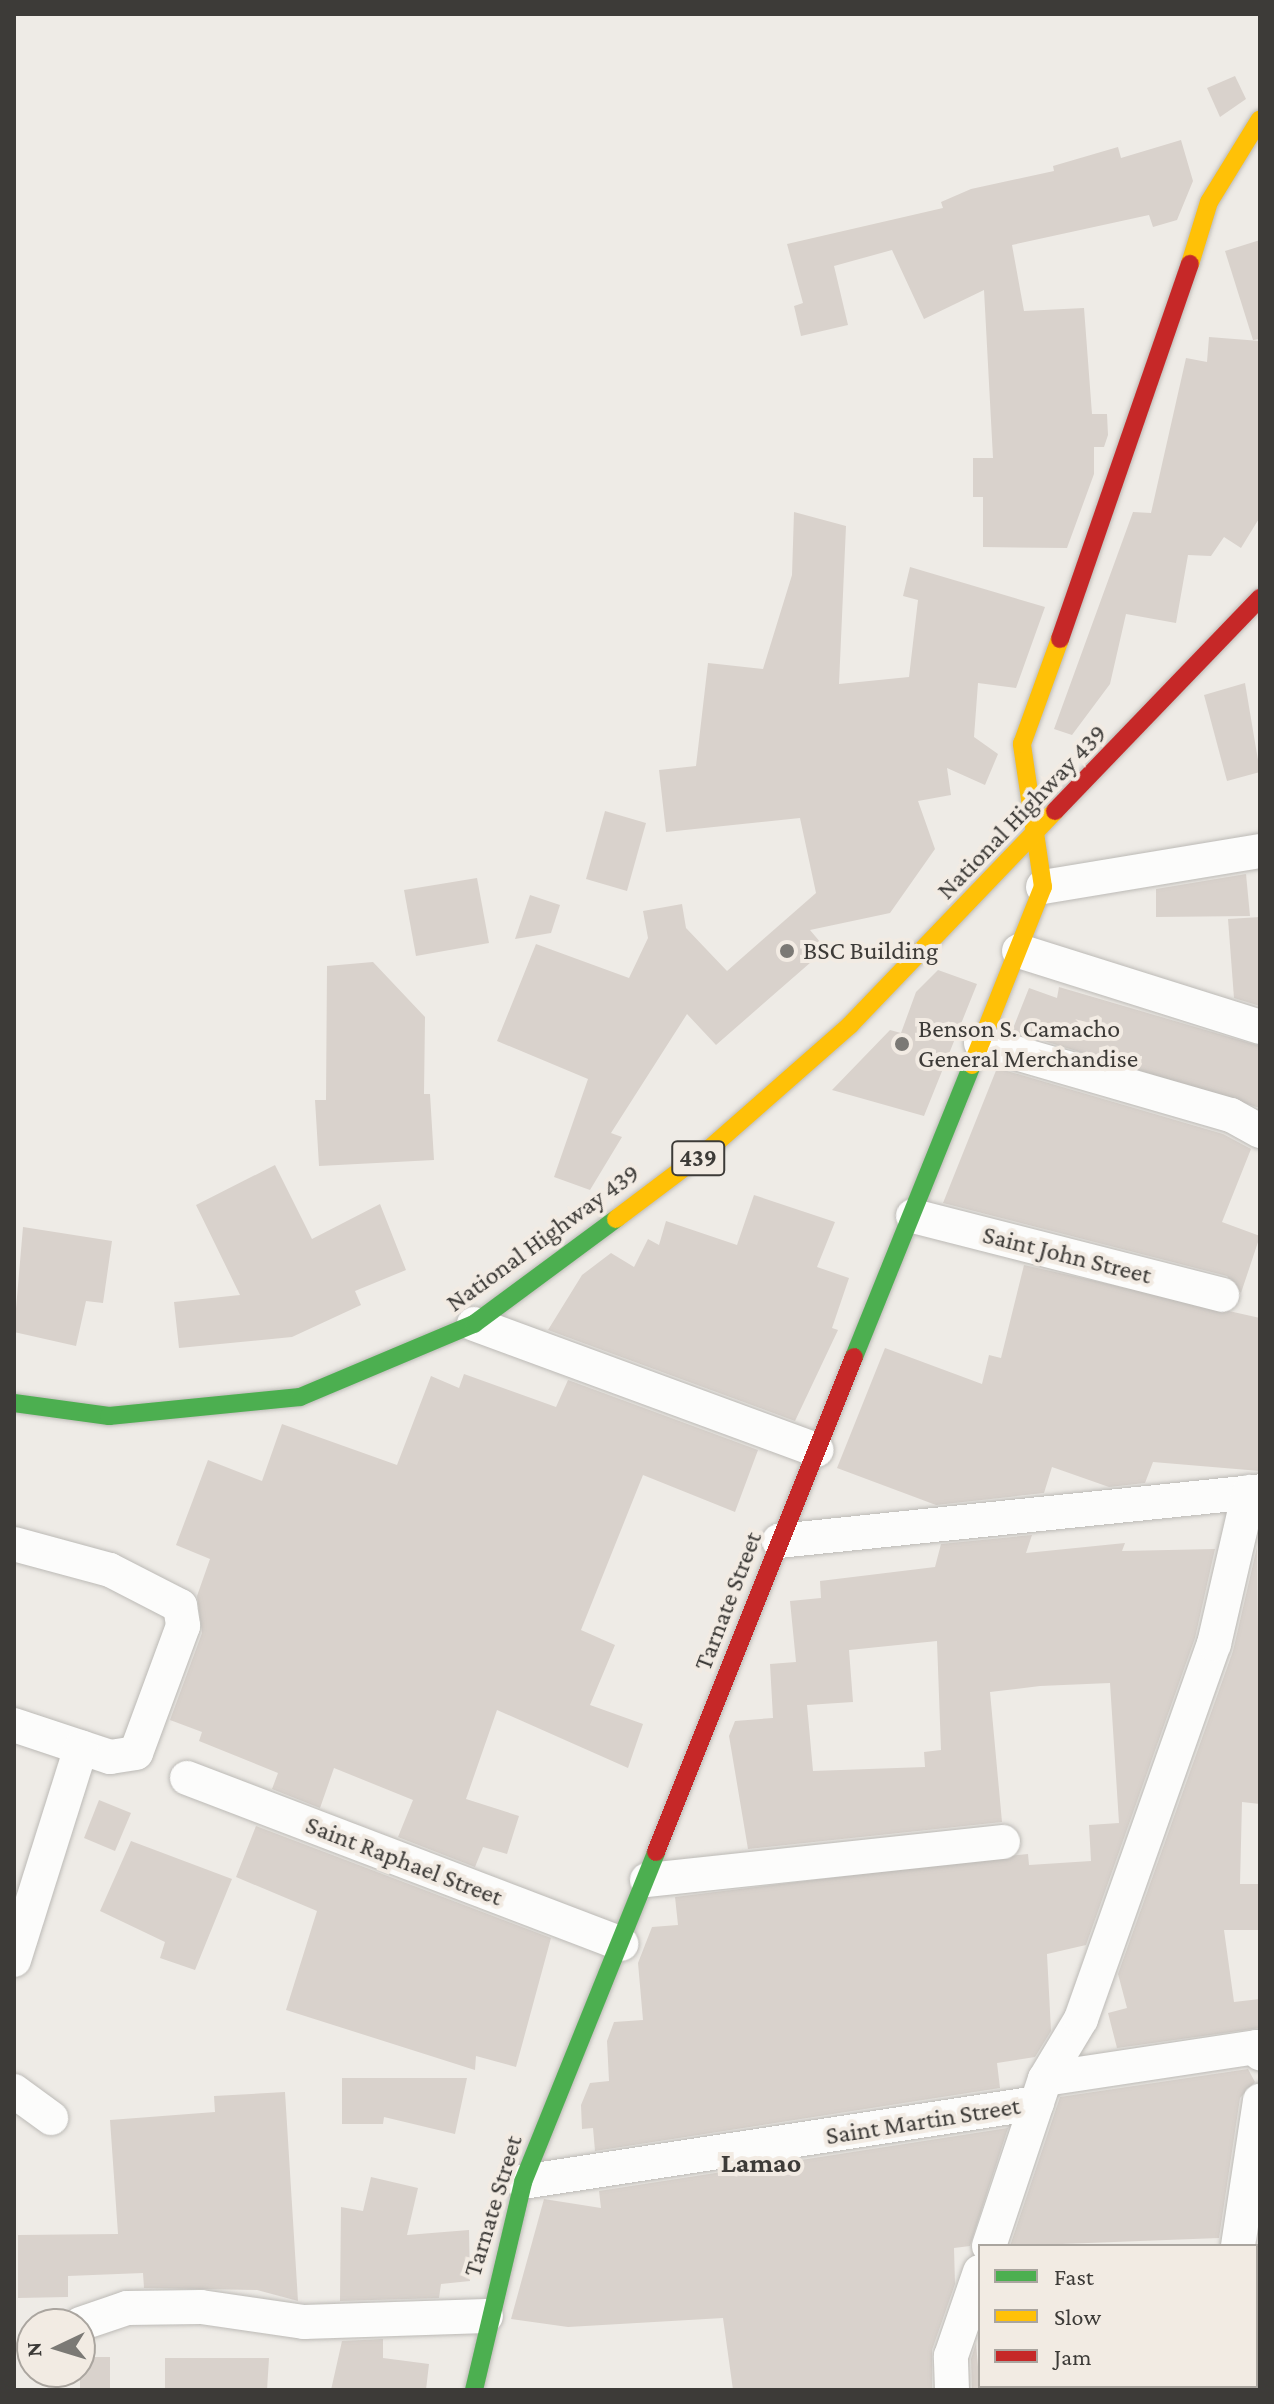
<!DOCTYPE html>
<style>
body{margin:0}
#map{position:relative;width:1274px;height:2404px;overflow:hidden;background:#eeebe6;font-family:"Crimson Pro",serif}
div>[style]{position:absolute}
.building>*{inset:0;background:#d9d2cc}
.roads{filter:drop-shadow(0 0 2px #bcbab6) drop-shadow(0 0 2px #bcbab6)}
.street>*{height:34px;margin:-17px;padding:0 17px;transform-origin:17px;border-radius:17px;background:#fcfcfb}
.fast>*{height:18px;margin:-9px;padding:0 9px;transform-origin:9px;border-radius:9px;background:#4caf50}
.slow>*{height:18px;margin:-9px;padding:0 9px;transform-origin:9px;border-radius:9px;background:#ffc107}
.jam>*{height:18px;margin:-9px;padding:0 9px;transform-origin:9px;border-radius:9px;background:#c62828}
.dots>*{width:22px;height:22px;translate:-50% -50%;box-sizing:border-box;border:4px solid #f2ebe3;border-radius:50%}
span{translate:-50% -50%;white-space:nowrap;text-align:center;line-height:1.15;-webkit-text-stroke:8px #f2ebe3;paint-order:stroke}
.shield-label span{padding:2px 6px;background:#f2ebe3;border:2px solid;border-radius:6px;-webkit-text-stroke-width:0}
.shield-label{font-size:24px;color:#3d3b38;font-weight:700}
.street-label{font-size:26px;color:#3d3b38}
.poi-label{font-size:26px;color:#3d3b38}
.left{translate:0 -50%;text-align:left}
.neighbourhood-label{font-size:28px;color:#3d3b38;font-weight:700}
.frame{position:absolute;inset:0;border:16px solid #3d3b38;pointer-events:none}
.legend{position:absolute;left:978px;top:2244px;width:280px;height:144px;box-sizing:border-box;background:#f2ebe3;border:2px solid #aaa59f;margin:0;padding:10px 14px;list-style:none;font-size:24px;color:#3d3b38}
.legend li{display:flex;align-items:center;gap:16px;height:40px}
.legend b{width:40px;border:2px solid #aaa59f}
.north{position:absolute;left:16px;top:2308px;width:80px;height:80px;box-sizing:border-box;background:#f2ebe3;border:2px solid #aaa59f;border-radius:50%;rotate:266deg;font-size:22px;font-weight:700;line-height:32px;text-align:center;color:#3d3b38}
.north::after{content:'';display:block;margin:auto;width:28px;height:36px;background:#7b7975;clip-path:polygon(50% 0,100% 100%,50% 72%,0 100%)}
</style>
<div id="map">
<div class="building">
<i style="clip-path:polygon(1235px 76px,1246px 99px,1220px 117px,1207px 88px)"></i>
<i style="clip-path:polygon(1181px 140px,1193px 181px,1177px 220px,1153px 227px,1149px 215px,1012px 245px,1024px 311px,1084px 308px,1092px 414px,1107px 414px,1108px 435px,1104px 447px,1094px 447px,1094px 474px,1067px 548px,983px 547px,983px 497px,973px 497px,973px 458px,993px 458px,984px 290px,924px 319px,892px 250px,834px 266px,848px 325px,801px 336px,794px 306px,803px 303px,787px 244px,943px 208px,941px 202px,971px 189px,1054px 171px,1053px 166px,1118px 147px,1121px 158px)"></i>
<i style="clip-path:polygon(1260px 240px,1260px 339px,1253px 340px,1225px 251px)"></i>
<i style="clip-path:polygon(1209px 337px,1260px 341px,1260px 517px,1241px 548px,1224px 537px,1211px 556px,1188px 555px,1176px 623px,1126px 614px,1110px 684px,1072px 735px,1054px 729px,1133px 512px,1151px 513px,1186px 358px,1207px 362px)"></i>
<i style="clip-path:polygon(794px 512px,846px 526px,839px 684px,909px 677px,918px 600px,903px 596px,910px 567px,1045px 607px,1016px 688px,978px 683px,974px 737px,998px 754px,985px 785px,947px 768px,951px 795px,918px 801px,935px 849px,890px 913px,810px 930px,826px 949px,716px 1045px,687px 1014px,611px 1133px,622px 1137px,590px 1190px,554px 1177px,588px 1079px,497px 1041px,536px 944px,629px 978px,648px 938px,643px 911px,682px 904px,686px 928px,727px 971px,816px 893px,800px 818px,666px 832px,659px 770px,696px 766px,708px 663px,763px 669px,792px 575px)"></i>
<i style="clip-path:polygon(1245px 683px,1260px 772px,1227px 781px,1204px 695px)"></i>
<i style="clip-path:polygon(605px 811px,646px 823px,627px 891px,586px 879px)"></i>
<i style="clip-path:polygon(1246px 874px,1250px 916px,1156px 917px,1156px 889px)"></i>
<i style="clip-path:polygon(477px 878px,489px 943px,416px 956px,404px 890px)"></i>
<i style="clip-path:polygon(530px 895px,560px 905px,551px 933px,515px 939px)"></i>
<i style="clip-path:polygon(1260px 917px,1260px 1006px,1234px 998px,1228px 919px)"></i>
<i style="clip-path:polygon(373px 962px,425px 1017px,424px 1094px,430px 1094px,434px 1160px,319px 1166px,315px 1100px,326px 1100px,327px 966px)"></i>
<i style="clip-path:polygon(938px 970px,977px 984px,924px 1116px,832px 1090px,890px 1030px,901px 1033px,916px 992px)"></i>
<i style="clip-path:polygon(1059px 987px,1260px 1046px,1260px 1108px,1012px 1031px,1029px 988px,1057px 998px)"></i>
<i style="clip-path:polygon(997px 1068px,1223px 1134px,1251px 1149px,1222px 1222px,1260px 1236px,1241px 1293px,1227px 1276px,943px 1203px)"></i>
<i style="clip-path:polygon(275px 1165px,312px 1239px,380px 1204px,406px 1270px,355px 1291px,361px 1305px,292px 1337px,179px 1348px,174px 1302px,240px 1295px,196px 1205px)"></i>
<i style="clip-path:polygon(754px 1195px,835px 1222px,817px 1267px,849px 1278px,832px 1328px,838px 1330px,795px 1421px,548px 1330px,582px 1275px,611px 1253px,634px 1267px,648px 1239px,659px 1245px,666px 1221px,737px 1245px)"></i>
<i style="clip-path:polygon(23px 1227px,112px 1241px,103px 1303px,86px 1301px,76px 1346px,14px 1332px)"></i>
<i style="clip-path:polygon(1024px 1265px,1260px 1318px,1260px 1471px,1153px 1462px,1145px 1483px,1109px 1487px,1052px 1467px,1044px 1493px,936px 1505px,837px 1468px,885px 1348px,982px 1384px,989px 1355px,1001px 1358px)"></i>
<i style="clip-path:polygon(464px 1374px,556px 1407px,568px 1380px,758px 1450px,735px 1512px,643px 1475px,581px 1630px,615px 1645px,590px 1705px,643px 1724px,628px 1768px,497px 1710px,466px 1799px,519px 1816px,507px 1854px,483px 1847px,475px 1867px,398px 1837px,413px 1800px,334px 1768px,320px 1808px,272px 1789px,278px 1773px,199px 1741px,202px 1732px,170px 1720px,202px 1633px,197px 1596px,210px 1559px,176px 1545px,208px 1460px,262px 1481px,282px 1424px,397px 1465px,431px 1376px,459px 1388px)"></i>
<i style="clip-path:polygon(evenodd,1032px 1535px,1026px 1553px,1125px 1543px,1122px 1551px,1215px 1549px,1195px 1638px,1086px 1945px,1047px 1954px,1051px 2031px,1035px 2057px,997px 2063px,1000px 2088px,595px 2151px,593px 2128px,582px 2129px,581px 2105px,590px 2083px,609px 2081px,607px 2041px,614px 2022px,643px 2020px,638px 1963px,652px 1927px,678px 1925px,675px 1897px,1018px 1855px,1028px 1854px,1029px 1865px,1091px 1861px,1089px 1825px,1119px 1823px,1110px 1683px,1040px 1686px,990px 1692px,1002px 1822px,748px 1849px,729px 1736px,735px 1721px,773px 1718px,770px 1664px,796px 1662px,790px 1601px,821px 1598px,820px 1581px,935px 1567px,941px 1544px,1032px 1535px,937px 1641px,941px 1750px,924px 1752px,925px 1767px,813px 1771px,807px 1705px,853px 1702px,849px 1650px,937px 1641px)"></i>
<i style="clip-path:polygon(1257px 1547px,1260px 1804px,1242px 1802px,1240px 1884px,1260px 1884px,1260px 1930px,1224px 1930px,1234px 2002px,1260px 1999px,1260px 2028px,1117px 2048px,1108px 2013px,1127px 2008px,1118px 1974px,1233px 1651px)"></i>
<i style="clip-path:polygon(99px 1800px,131px 1813px,115px 1851px,84px 1838px)"></i>
<i style="clip-path:polygon(256px 1826px,551px 1938px,516px 2067px,476px 2056px,475px 2070px,286px 2010px,317px 1911px,236px 1877px)"></i>
<i style="clip-path:polygon(131px 1841px,232px 1879px,195px 1970px,160px 1958px,165px 1942px,100px 1911px)"></i>
<i style="clip-path:polygon(1248px 2069px,1255px 2082px,1240px 2098px,1219px 2238px,1010px 2246px,1060px 2097px)"></i>
<i style="clip-path:polygon(342px 2078px,467px 2078px,455px 2134px,384px 2117px,383px 2124px,342px 2124px)"></i>
<i style="clip-path:polygon(285px 2092px,298px 2301px,257px 2290px,144px 2288px,143px 2273px,68px 2276px,68px 2297px,18px 2298px,18px 2235px,118px 2234px,110px 2120px,215px 2112px,214px 2096px)"></i>
<i style="clip-path:polygon(1008px 2128px,970px 2246px,954px 2248px,955px 2284px,932px 2350px,932px 2390px,733px 2390px,723px 2318px,568px 2327px,511px 2319px,544px 2199px,601px 2208px,599px 2191px)"></i>
<i style="clip-path:polygon(371px 2177px,418px 2188px,407px 2235px,469px 2230px,470px 2281px,441px 2284px,439px 2298px,340px 2301px,341px 2207px,363px 2211px)"></i>
<i style="clip-path:polygon(383px 2339px,383px 2358px,429px 2364px,426px 2390px,331px 2390px,342px 2341px)"></i>
<i style="clip-path:polygon(976px 2343px,980px 2390px,972px 2390px,971px 2359px)"></i>
<i style="clip-path:polygon(80px 2357px,110px 2357px,110px 2390px,80px 2390px)"></i>
<i style="clip-path:polygon(165px 2358px,269px 2358px,267px 2390px,165px 2390px)"></i>
</div>
<div class="roads">
<div class="street">
<i style="left:1043px;top:887px;width:220px;rotate:-9.4deg"></i>
<i style="left:1019px;top:951px;width:253px;rotate:17.5deg"></i>
<i style="left:981px;top:1043px;width:260px;rotate:16.1deg"></i>
<i style="left:1231px;top:1115px;width:33px;rotate:29deg"></i>
<i style="left:913px;top:1216px;width:319px;rotate:14.3deg"></i>
<i style="left:474px;top:1324px;width:365px;rotate:20.2deg"></i>
<i style="left:779px;top:1541px;width:484px;rotate:-5.9deg"></i>
<i style="left:14px;top:1544px;width:99px;rotate:15.2deg"></i>
<i style="left:110px;top:1570px;width:79px;rotate:27.2deg"></i>
<i style="left:180px;top:1606px;width:20px;rotate:81deg"></i>
<i style="left:183px;top:1626px;width:135px;rotate:110.3deg"></i>
<i style="left:136px;top:1753px;width:26px;rotate:171deg"></i>
<i style="left:110px;top:1757px;width:101px;rotate:-161.6deg"></i>
<i style="left:187px;top:1778px;width:465px;rotate:20.9deg"></i>
<i style="left:647px;top:1880px;width:358px;rotate:-6.1deg"></i>
<i style="left:14px;top:1960px;width:223px;rotate:-72.5deg"></i>
<i style="left:1045px;top:2079px;width:214px;rotate:-8.6deg"></i>
<i style="left:1257px;top:2047px;width:7px;rotate:63deg"></i>
<i style="left:14px;top:2091px;width:46px;rotate:36.1deg"></i>
<i style="left:523px;top:2182px;width:520px;rotate:-8.74deg"></i>
<i style="left:989px;top:2246px;width:176px;rotate:-71.5deg"></i>
<i style="left:1045px;top:2079px;width:70px;rotate:-59deg"></i>
<i style="left:1081px;top:2019px;width:398px;rotate:-70.5deg"></i>
<i style="left:1214px;top:1644px;width:156px;rotate:-77deg"></i>
<i style="left:1238px;top:2246px;width:147px;rotate:-81.4deg"></i>
<i style="left:80px;top:2324px;width:50px;rotate:-18.8deg"></i>
<i style="left:127px;top:2308px;width:74px;rotate:-0.8deg"></i>
<i style="left:201px;top:2307px;width:104px;rotate:8.3deg"></i>
<i style="left:304px;top:2322px;width:182px;rotate:-1.9deg"></i>
<i style="left:952px;top:2390px;width:34px;rotate:-92deg"></i>
<i style="left:951px;top:2356px;width:89px;rotate:-71deg"></i>
<i style="left:1216px;top:2390px;width:4px;rotate:-76deg"></i>
</div>
<div class="fast">
<i style="left:854px;top:1357px;width:315px;rotate:-68deg"></i>
<i style="left:14px;top:1403px;width:96px;rotate:7.8deg"></i>
<i style="left:109px;top:1416px;width:192px;rotate:-5.7deg"></i>
<i style="left:300px;top:1397px;width:189px;rotate:-22.8deg"></i>
<i style="left:474px;top:1324px;width:177px;rotate:-36.5deg"></i>
<i style="left:474px;top:2390px;width:214px;rotate:-76.7deg"></i>
<i style="left:523px;top:2182px;width:356px;rotate:-68deg"></i>
</div>
<div class="slow">
<i style="left:1190px;top:264px;width:65px;rotate:-73deg"></i>
<i style="left:1209px;top:202px;width:97px;rotate:-58.4deg"></i>
<i style="left:972px;top:1065px;width:192px;rotate:-68.3deg"></i>
<i style="left:1043px;top:887px;width:145px;rotate:-98.4deg"></i>
<i style="left:1022px;top:744px;width:112px;rotate:-70.1deg"></i>
<i style="left:616px;top:1219px;width:116px;rotate:-37deg"></i>
<i style="left:709px;top:1149px;width:188px;rotate:-41.3deg"></i>
<i style="left:850px;top:1025px;width:296px;rotate:-46.2deg"></i>
</div>
<div class="jam">
<i style="left:1060px;top:639px;width:397px;rotate:-70.9deg"></i>
<i style="left:1055px;top:811px;width:296px;rotate:-46.1deg"></i>
<i style="left:656px;top:1852px;width:533px;rotate:-68.2deg"></i>
</div>
</div>
<div class="dots">
<i style="left:787px;top:951px;background:#7b7975"></i>
<i style="left:902px;top:1044px;background:#7b7975"></i>
</div>
<div class="shield-label">
<span style="left:698px;top:1158px">439</span>
</div>
<div class="street-label">
<span style="left:1022px;top:812px;rotate:-46deg">National Highway 439</span>
<span style="left:543px;top:1238px;rotate:-36deg">National Highway 439</span>
<span style="left:1067px;top:1255px;rotate:14deg">Saint John Street</span>
<span style="left:728px;top:1601px;rotate:-69deg">Tarnate Street</span>
<span style="left:404px;top:1861px;rotate:21deg">Saint Raphael Street</span>
<span style="left:923px;top:2121px;rotate:-9deg">Saint Martin Street</span>
<span style="left:493px;top:2206px;rotate:-73deg">Tarnate Street</span>
</div>
<div class="poi-label">
<span class="left" style="left:803px;top:951px">BSC Building</span>
<span class="left" style="left:918px;top:1044px">Benson S. Camacho<br>General Merchandise</span>
</div>
<div class="neighbourhood-label">
<span style="left:761px;top:2163px">Lamao</span>
</div>
<div class="frame"></div>
<ul class="legend">
<li><b style="height:10px;background:#4caf50"></b>Fast</li>
<li><b style="height:10px;background:#ffc107"></b>Slow</li>
<li><b style="height:10px;background:#c62828"></b>Jam</li>
</ul>
<div class="north">N</div>
</div>
